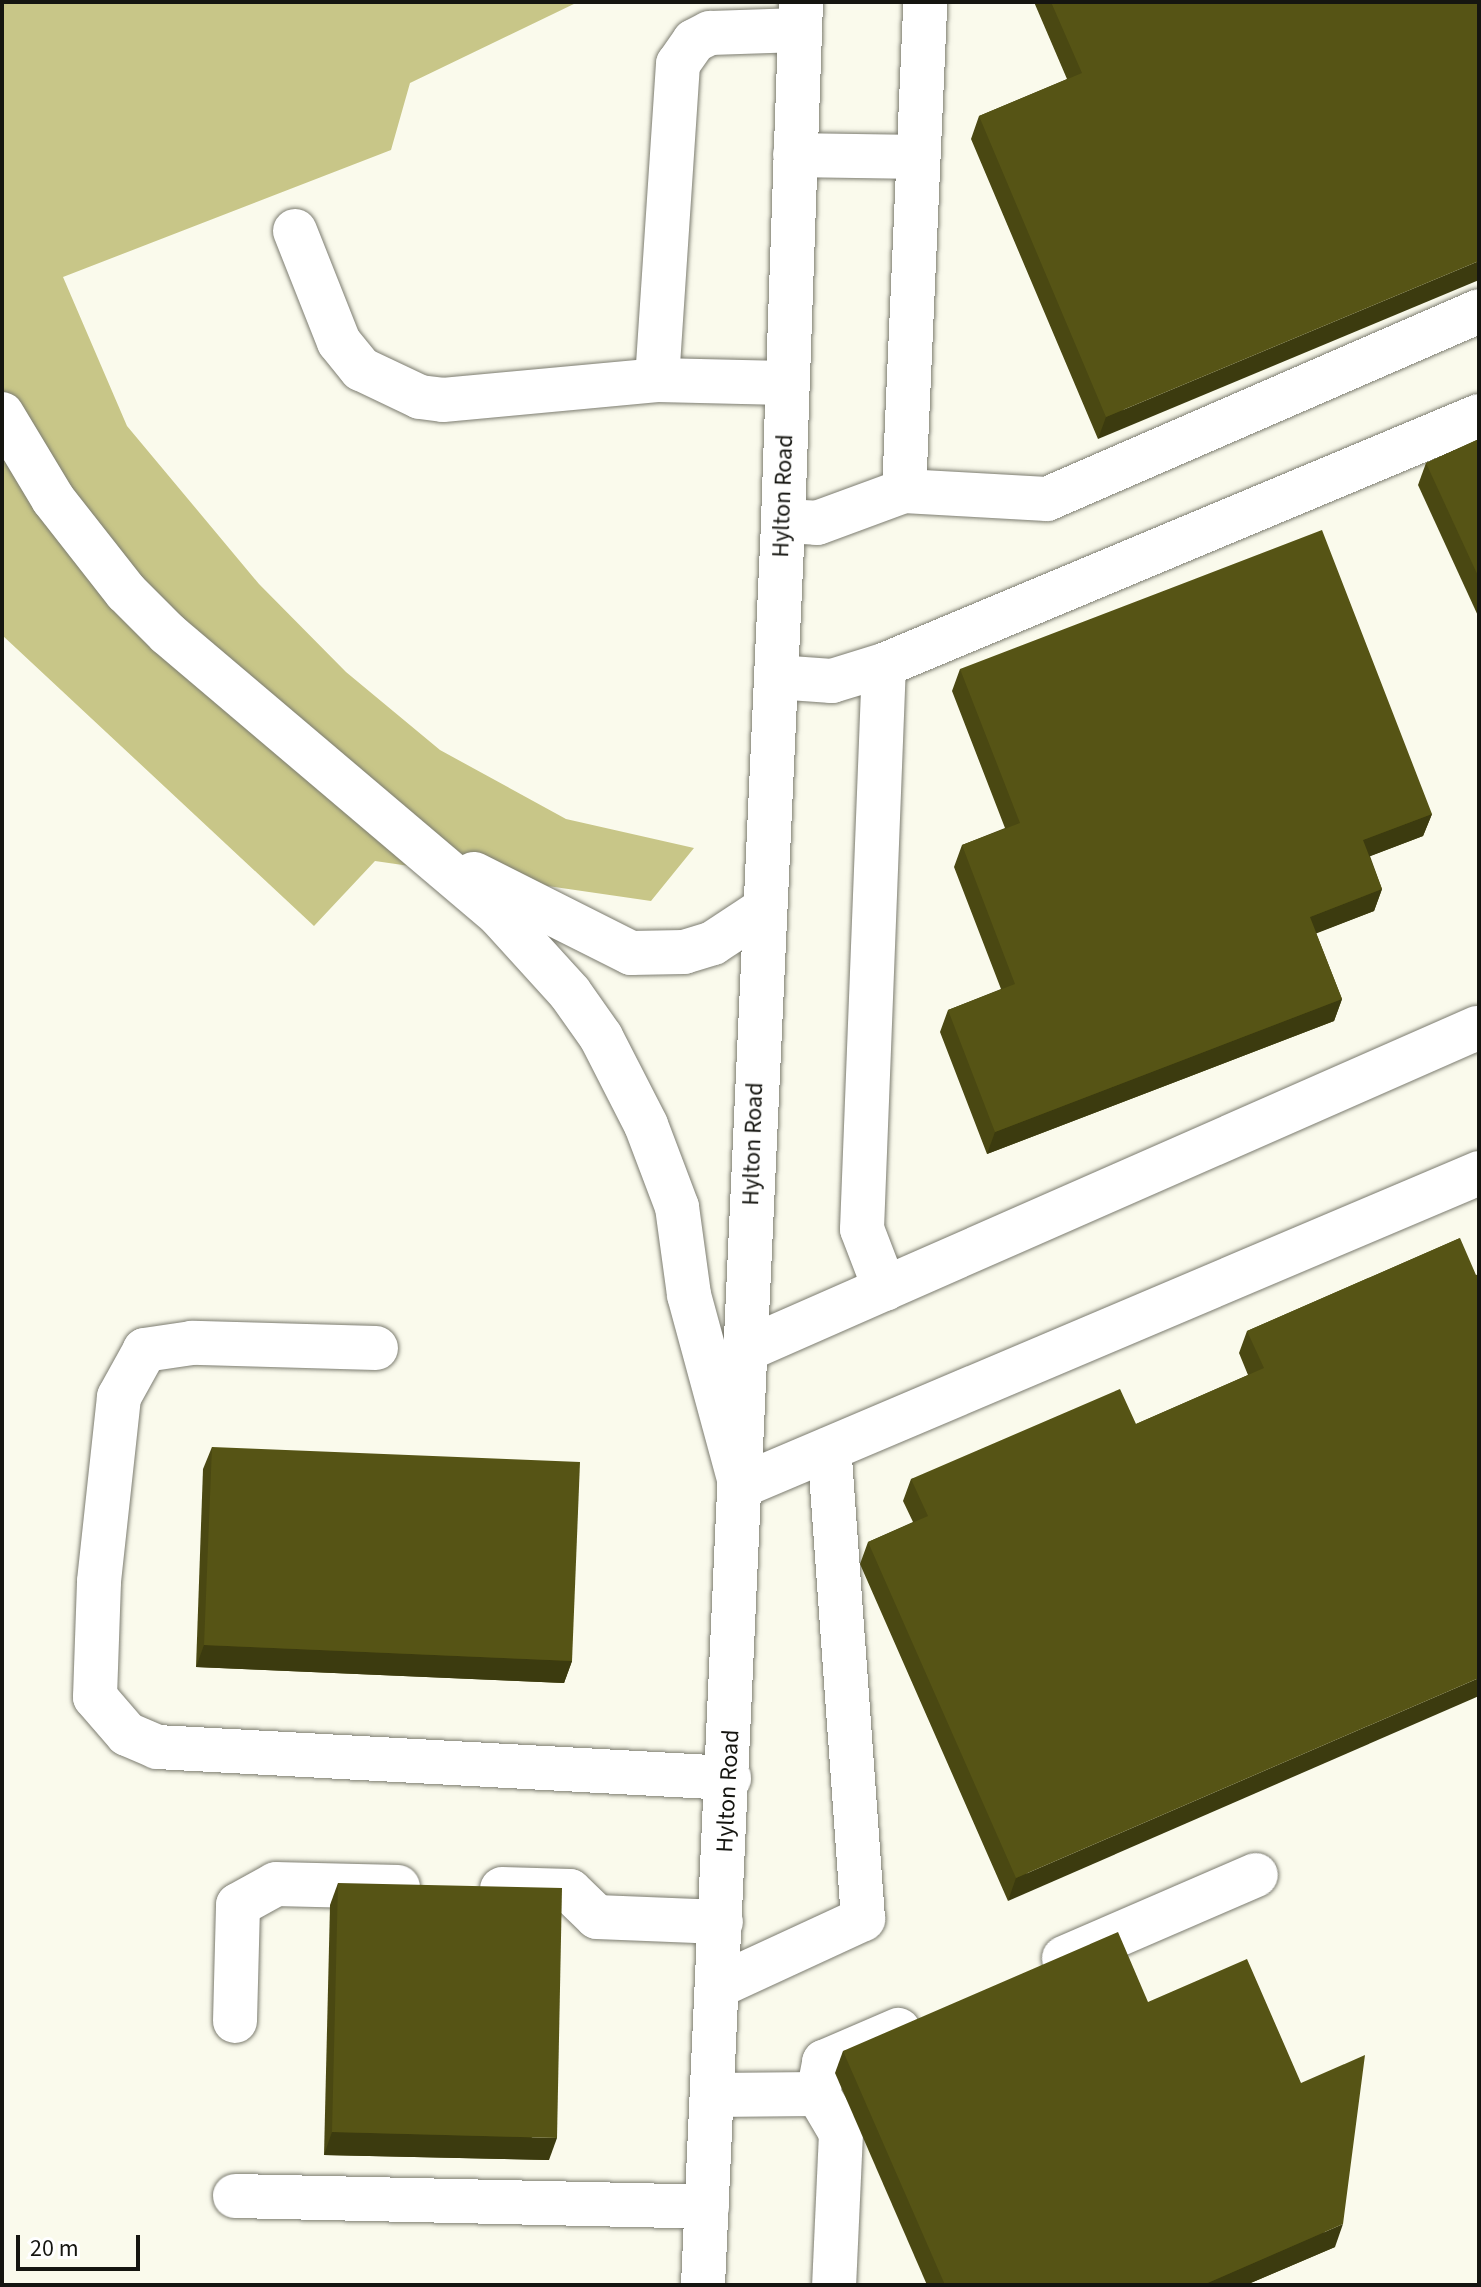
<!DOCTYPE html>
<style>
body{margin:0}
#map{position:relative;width:1481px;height:2287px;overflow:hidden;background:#fafaec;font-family:"Source Sans 3",sans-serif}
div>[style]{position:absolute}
.forest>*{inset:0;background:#c8c688}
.roads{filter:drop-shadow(0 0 2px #7c7c70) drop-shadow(0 0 2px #7c7c70)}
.minor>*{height:44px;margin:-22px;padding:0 22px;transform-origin:22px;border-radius:22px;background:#fff}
.highway>*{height:44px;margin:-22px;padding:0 22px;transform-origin:22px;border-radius:22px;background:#fff}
.wall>*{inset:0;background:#4a4812}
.shaded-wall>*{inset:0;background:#3c3b0f}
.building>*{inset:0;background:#565415}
span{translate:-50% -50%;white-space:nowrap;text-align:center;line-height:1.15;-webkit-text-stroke:8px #fff;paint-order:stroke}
.street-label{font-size:24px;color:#151510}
.frame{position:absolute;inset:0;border:4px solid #151510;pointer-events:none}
.scale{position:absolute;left:16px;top:2235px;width:124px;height:36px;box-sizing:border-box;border:4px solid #151510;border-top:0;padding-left:10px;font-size:24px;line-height:28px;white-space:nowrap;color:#151510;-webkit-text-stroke:6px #fff;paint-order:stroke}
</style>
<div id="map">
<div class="forest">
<i style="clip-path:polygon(2px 2px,578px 2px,410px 83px,391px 150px,63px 277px,127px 426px,259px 584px,346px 672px,440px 750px,566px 819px,694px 848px,651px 901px,375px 861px,314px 926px,2px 635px)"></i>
</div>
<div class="roads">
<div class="minor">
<i style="left:795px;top:155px;width:122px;rotate:0.9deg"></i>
<i style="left:295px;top:231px;width:119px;rotate:68.4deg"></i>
<i style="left:339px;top:342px;width:35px;rotate:51deg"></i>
<i style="left:361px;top:369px;width:65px;rotate:25.4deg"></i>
<i style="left:420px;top:397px;width:23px;rotate:7deg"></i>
<i style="left:443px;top:400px;width:215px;rotate:-5.3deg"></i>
<i style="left:657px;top:380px;width:128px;rotate:1.3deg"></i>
<i style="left:657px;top:380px;width:317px;rotate:-86.2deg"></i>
<i style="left:678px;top:64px;width:28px;rotate:-55deg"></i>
<i style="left:694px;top:41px;width:18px;rotate:-27deg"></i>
<i style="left:710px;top:33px;width:90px;rotate:-1.9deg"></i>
<i style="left:904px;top:491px;width:489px;rotate:-87.5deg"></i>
<i style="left:783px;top:521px;width:34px;rotate:3deg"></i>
<i style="left:817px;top:523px;width:93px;rotate:-20.2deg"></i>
<i style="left:904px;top:491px;width:143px;rotate:3.2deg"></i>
<i style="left:1047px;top:499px;width:471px;rotate:-23.5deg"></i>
<i style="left:776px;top:677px;width:56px;rotate:4.1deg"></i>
<i style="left:832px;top:681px;width:54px;rotate:-17.1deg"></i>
<i style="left:885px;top:1289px;width:64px;rotate:-111deg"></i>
<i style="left:862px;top:1229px;width:564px;rotate:-87.77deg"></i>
<i style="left:884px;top:665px;width:645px;rotate:-22.71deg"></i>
<i style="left:376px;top:1348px;width:184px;rotate:-178.4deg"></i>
<i style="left:192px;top:1343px;width:48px;rotate:171.5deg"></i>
<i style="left:145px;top:1350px;width:54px;rotate:119deg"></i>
<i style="left:119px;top:1397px;width:186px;rotate:96.2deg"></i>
<i style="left:99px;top:1582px;width:115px;rotate:92deg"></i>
<i style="left:95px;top:1697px;width:49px;rotate:49.1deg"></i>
<i style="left:127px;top:1734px;width:33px;rotate:23deg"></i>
<i style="left:157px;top:1747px;width:573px;rotate:3.1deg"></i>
<i style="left:745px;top:1350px;width:800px;rotate:-23.74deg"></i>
<i style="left:741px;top:1486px;width:802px;rotate:-22.98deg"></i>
<i style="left:502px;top:1889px;width:68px;rotate:1.7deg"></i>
<i style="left:570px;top:1891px;width:37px;rotate:44deg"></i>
<i style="left:597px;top:1917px;width:124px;rotate:2.3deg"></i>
<i style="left:1064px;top:1958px;width:209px;rotate:-23.4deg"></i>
<i style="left:718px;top:1986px;width:160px;rotate:-24.8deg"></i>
<i style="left:863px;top:1919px;width:471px;rotate:-94.1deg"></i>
<i style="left:235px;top:2021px;width:116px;rotate:-88.5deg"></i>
<i style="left:238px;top:1905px;width:43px;rotate:-28.9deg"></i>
<i style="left:276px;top:1884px;width:122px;rotate:1.4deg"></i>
<i style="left:818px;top:2094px;width:33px;rotate:-79deg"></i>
<i style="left:824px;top:2062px;width:81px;rotate:-23.4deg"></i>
<i style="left:712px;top:2095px;width:106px;rotate:-0.5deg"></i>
<i style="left:818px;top:2094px;width:45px;rotate:59.5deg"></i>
<i style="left:841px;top:2133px;width:152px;rotate:92.6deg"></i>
<i style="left:235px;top:2196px;width:472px;rotate:1.3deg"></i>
<i style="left:703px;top:2285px;width:1766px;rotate:-87.4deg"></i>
<i style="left:783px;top:521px;width:519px;rotate:-88.01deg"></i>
</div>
<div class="highway">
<i style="left:2px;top:414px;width:99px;rotate:59deg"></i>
<i style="left:53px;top:499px;width:118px;rotate:51.9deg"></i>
<i style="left:126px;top:592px;width:59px;rotate:45deg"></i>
<i style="left:168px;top:634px;width:436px;rotate:40.3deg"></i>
<i style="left:500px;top:916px;width:104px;rotate:47.7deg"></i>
<i style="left:570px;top:993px;width:54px;rotate:54.8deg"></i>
<i style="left:601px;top:1037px;width:99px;rotate:62.9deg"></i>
<i style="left:646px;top:1125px;width:88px;rotate:69.3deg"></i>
<i style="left:677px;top:1207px;width:89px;rotate:82.2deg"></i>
<i style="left:689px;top:1295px;width:198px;rotate:74.8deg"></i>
<i style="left:474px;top:874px;width:176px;rotate:26.7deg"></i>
<i style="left:631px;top:953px;width:53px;rotate:-1.1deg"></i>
<i style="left:684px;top:952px;width:30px;rotate:-17deg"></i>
<i style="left:713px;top:943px;width:60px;rotate:-33.4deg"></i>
</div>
</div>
<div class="wall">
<i style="clip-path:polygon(1034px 2px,1479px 2px,1098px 439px,971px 139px,979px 116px,1067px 79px)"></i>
<i style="clip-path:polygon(1479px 439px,1479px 618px,1418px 485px,1426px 463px)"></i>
<i style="clip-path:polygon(960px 669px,1432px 814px,1423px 836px,1370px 856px,1382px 889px,1374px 911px,1316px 933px,1342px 999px,1334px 1021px,987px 1154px,940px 1032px,948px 1010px,1001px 989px,954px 867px,962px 845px,1005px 828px,952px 691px)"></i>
<i style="clip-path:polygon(1460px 1238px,1008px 1901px,860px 1564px,868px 1542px,913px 1522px,903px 1501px,911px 1479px,1136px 1424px,1248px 1375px,1239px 1353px,1247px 1331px)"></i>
<i style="clip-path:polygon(212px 1447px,572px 1661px,564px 1683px,196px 1667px,203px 1469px)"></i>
<i style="clip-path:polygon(338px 1883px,549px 2160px,324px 2155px,330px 1905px)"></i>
<i style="clip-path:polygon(1148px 2002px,1335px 2247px,1246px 2285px,927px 2285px,835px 2073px,843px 2051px)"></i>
</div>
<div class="shaded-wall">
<i style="clip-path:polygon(1479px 261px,1479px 280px,1098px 439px,1106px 417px)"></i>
<i style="clip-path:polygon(1432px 814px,1423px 836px,1355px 862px,1363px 840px)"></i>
<i style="clip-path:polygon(1382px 889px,1374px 911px,1302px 939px,1310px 917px)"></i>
<i style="clip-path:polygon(1342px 999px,1334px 1021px,987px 1154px,995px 1132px)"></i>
<i style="clip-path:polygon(204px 1645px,572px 1661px,564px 1683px,196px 1667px)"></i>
<i style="clip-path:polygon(1479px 1678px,1479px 1696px,1008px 1901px,1016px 1878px)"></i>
<i style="clip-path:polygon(332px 2132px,557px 2138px,549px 2160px,324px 2155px)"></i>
<i style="clip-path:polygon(1343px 2224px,1335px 2247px,1246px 2285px,1203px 2285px)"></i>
</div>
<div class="building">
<i style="clip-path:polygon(1051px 2px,1479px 2px,1479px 261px,1106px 417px,979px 116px,1082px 73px)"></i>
<i style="clip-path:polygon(1479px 439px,1479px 578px,1426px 463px)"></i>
<i style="clip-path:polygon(1322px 530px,1432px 814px,1363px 840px,1382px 889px,1310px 917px,1342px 999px,995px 1132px,948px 1010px,1015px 984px,962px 845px,1020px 823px,960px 669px)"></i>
<i style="clip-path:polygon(1460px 1238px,1476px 1275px,1479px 1274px,1479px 1678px,1016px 1878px,868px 1542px,928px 1516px,911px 1479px,1120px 1389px,1136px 1424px,1264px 1368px,1247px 1331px)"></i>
<i style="clip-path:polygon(212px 1447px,580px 1462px,572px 1661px,204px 1645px)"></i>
<i style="clip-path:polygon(338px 1883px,562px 1888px,557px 2138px,332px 2132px)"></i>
<i style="clip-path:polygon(1118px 1932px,1148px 2002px,1247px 1959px,1301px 2083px,1365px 2055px,1343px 2224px,1203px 2285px,945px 2285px,843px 2051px)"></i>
</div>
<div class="street-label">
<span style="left:783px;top:496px;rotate:-88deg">Hylton Road</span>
<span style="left:753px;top:1144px;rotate:-88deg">Hylton Road</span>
<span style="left:728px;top:1791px;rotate:-87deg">Hylton Road</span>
</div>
<div class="frame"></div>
<div class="scale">20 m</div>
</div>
